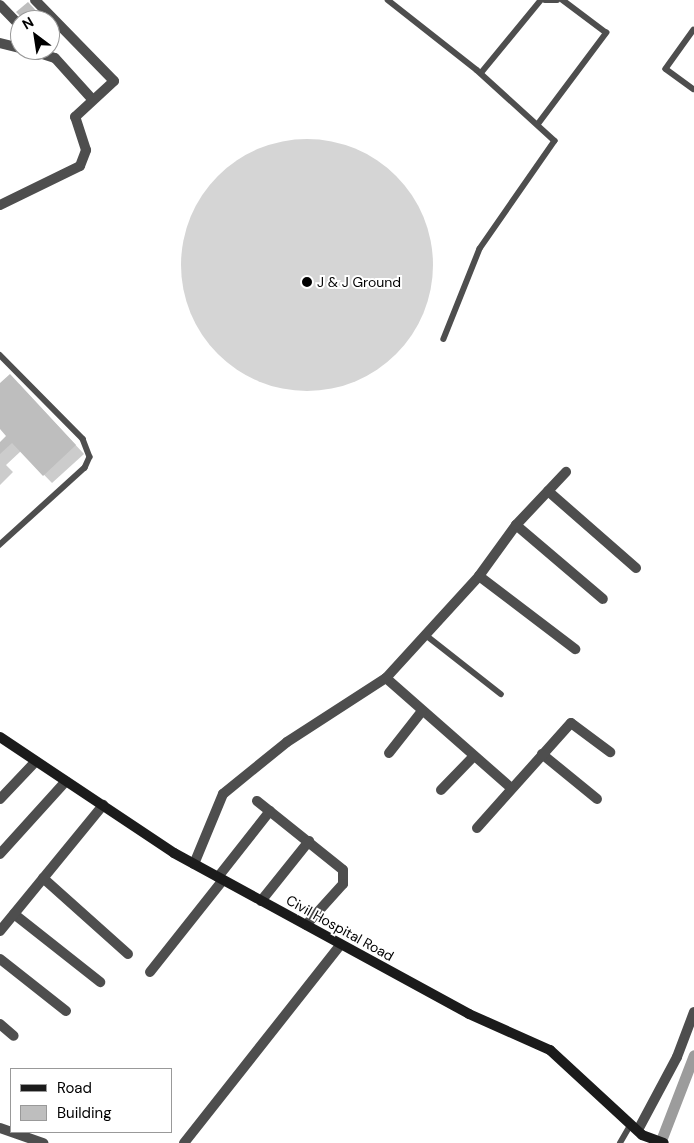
<!DOCTYPE html>
<style>
body{margin:0}
#map{position:relative;width:694px;height:1143px;overflow:hidden;background:#fff;font-family:"DM Sans",sans-serif}
div>[style]{position:absolute}
.green>*{inset:0;background:#d5d5d5}
.round{border-radius:50%}
.shadow>*{inset:0;background:#0003}
.canal>*{height:11px;margin:-5.5px;padding:0 5.5px;transform-origin:5.5px;border-radius:5.5px;background:#9c9c9c}
.building>*{inset:0;background:#bebebe}
.lane>*{height:5.5px;margin:-2.75px;padding:0 2.75px;transform-origin:2.75px;border-radius:2.75px;background:#4e4e4e}
.street>*{height:10px;margin:-5px;padding:0 5px;transform-origin:5px;border-radius:5px;background:#4e4e4e}
.secondary>*{height:10px;margin:-5px;padding:0 5px;transform-origin:5px;border-radius:5px;background:#1b1b1b}
.dots>*{width:14px;height:14px;translate:-50% -50%;box-sizing:border-box;border:2px solid #fff;border-radius:50%}
span{translate:-50% -50%;white-space:nowrap;text-align:center;line-height:1.15;-webkit-text-stroke:4px #fff;paint-order:stroke}
.poi-label{font-size:14px;color:#000}
.left{translate:0 -50%;text-align:left}
.street-label{font-size:14px;color:#000}
.legend{position:absolute;left:10px;top:1068px;width:162px;height:65px;box-sizing:border-box;background:#fff;border:1px solid #999;margin:0;padding:6px 9px;list-style:none;font-size:15px;color:#000}
.legend li{display:flex;align-items:center;gap:10px;height:25px}
.legend b{width:25px;border:1px solid #999}
.north{position:absolute;left:10px;top:10px;width:50px;height:50px;box-sizing:border-box;background:#fff;border:1px solid #999;border-radius:50%;rotate:329deg;font-size:14px;font-weight:700;line-height:20px;text-align:center;color:#000}
.north::after{content:'';display:block;margin:auto;width:18px;height:22px;background:#000;clip-path:polygon(50% 0,100% 100%,50% 72%,0 100%)}
</style>
<div id="map">
<div class="green">
<i class="round" style="left:181px;top:139px;width:252px;height:252px"></i>
</div>
<div class="shadow">
<i style="clip-path:polygon(32px 7px,43px 20px,24px 20px,18px 12px)"></i>
<i style="clip-path:polygon(19px 384px,84px 454px,52px 483px,21px 451px,6px 465px,13px 472px,0 485px,0 443px,8px 436px,0 427px,0 385px)"></i>
</div>
<div class="canal">
<i style="left:660px;top:1143px;width:94px;rotate:-68.9deg"></i>
</div>
<div class="building">
<i style="clip-path:polygon(28px 2px,40px 15px,34px 20px,24px 20px,16px 12px)"></i>
<i style="clip-path:polygon(10px 374px,76px 445px,43px 476px,12px 443px,0 454px,0 442px,6px 436px,0 429px,0 383px)"></i>
</div>
<div class="lane">
<i style="left:388px;top:0;width:113px;rotate:38.2deg"></i>
<i style="left:477px;top:70px;width:105px;rotate:42.3deg"></i>
<i style="left:555px;top:141px;width:131px;rotate:124.8deg"></i>
<i style="left:480px;top:249px;width:97px;rotate:111.8deg"></i>
<i style="left:545px;top:0;width:12px"></i>
<i style="left:694px;top:30px;width:48px;rotate:125.7deg"></i>
<i style="left:666px;top:69px;width:34px;rotate:36deg"></i>
<i style="left:481px;top:73px;width:94px;rotate:-50.6deg"></i>
<i style="left:538px;top:124px;width:114px;rotate:-53.2deg"></i>
<i style="left:606px;top:33px;width:55px;rotate:-143.1deg"></i>
<i style="left:0;top:355px;width:118px;rotate:45.3deg"></i>
<i style="left:83px;top:439px;width:19px;rotate:69deg"></i>
<i style="left:90px;top:457px;width:12px;rotate:114deg"></i>
<i style="left:85px;top:468px;width:115px;rotate:137.8deg"></i>
<i style="left:427px;top:636px;width:94px;rotate:38.1deg"></i>
<i style="left:620px;top:1143px;width:22px;rotate:-60deg"></i>
</div>
<div class="street">
<i style="left:0;top:5px;width:29px;rotate:46deg"></i>
<i style="left:0;top:43px;width:21px;rotate:14deg"></i>
<i style="left:30px;top:50px;width:26px;rotate:18deg"></i>
<i style="left:55px;top:58px;width:55px;rotate:47.9deg"></i>
<i style="left:0;top:205px;width:89px;rotate:-26deg"></i>
<i style="left:80px;top:166px;width:17px;rotate:-69deg"></i>
<i style="left:86px;top:150px;width:35px;rotate:-108deg"></i>
<i style="left:75px;top:117px;width:53px;rotate:-42.7deg"></i>
<i style="left:114px;top:81px;width:113px;rotate:-134.3deg"></i>
<i style="left:548px;top:491px;width:117px;rotate:41.2deg"></i>
<i style="left:516px;top:525px;width:114px;rotate:40.4deg"></i>
<i style="left:479px;top:576px;width:121px;rotate:37.2deg"></i>
<i style="left:386px;top:678px;width:167px;rotate:41.3deg"></i>
<i style="left:389px;top:753px;width:53px;rotate:-51.8deg"></i>
<i style="left:542px;top:754px;width:71px;rotate:39.3deg"></i>
<i style="left:441px;top:790px;width:47px;rotate:-45.9deg"></i>
<i style="left:0;top:799px;width:52px;rotate:-46.5deg"></i>
<i style="left:257px;top:801px;width:110px;rotate:38.7deg"></i>
<i style="left:343px;top:870px;width:14px;rotate:90deg"></i>
<i style="left:343px;top:884px;width:55px;rotate:132.1deg"></i>
<i style="left:477px;top:828px;width:141px;rotate:-48.2deg"></i>
<i style="left:571px;top:723px;width:49px;rotate:36.6deg"></i>
<i style="left:0;top:854px;width:98px;rotate:-47.9deg"></i>
<i style="left:194px;top:864px;width:76px;rotate:-67.5deg"></i>
<i style="left:223px;top:794px;width:82px;rotate:-39.1deg"></i>
<i style="left:287px;top:742px;width:118px;rotate:-32.9deg"></i>
<i style="left:386px;top:678px;width:138px;rotate:-47.6deg"></i>
<i style="left:479px;top:576px;width:63px;rotate:-54deg"></i>
<i style="left:516px;top:525px;width:73px;rotate:-46.7deg"></i>
<i style="left:218px;top:877px;width:84px;rotate:-51.8deg"></i>
<i style="left:43px;top:878px;width:114px;rotate:41.8deg"></i>
<i style="left:261px;top:901px;width:77px;rotate:-51.3deg"></i>
<i style="left:14px;top:914px;width:110px;rotate:38.3deg"></i>
<i style="left:0;top:931px;width:163px;rotate:-50.7deg"></i>
<i style="left:0;top:959px;width:84px;rotate:38.2deg"></i>
<i style="left:150px;top:972px;width:117px;rotate:-51.6deg"></i>
<i style="left:0;top:1024px;width:18px;rotate:41deg"></i>
<i style="left:0;top:1128px;width:46px;rotate:19.2deg"></i>
<i style="left:638px;top:1130px;width:83px;rotate:-61.9deg"></i>
<i style="left:677px;top:1057px;width:48px;rotate:-69.3deg"></i>
<i style="left:184px;top:1143px;width:253px;rotate:-51.7deg"></i>
</div>
<div class="secondary">
<i style="left:0;top:737px;width:209px;rotate:33.7deg"></i>
<i style="left:174px;top:853px;width:336px;rotate:28.6deg"></i>
<i style="left:469px;top:1014px;width:89px;rotate:24deg"></i>
<i style="left:550px;top:1050px;width:125px;rotate:42.7deg"></i>
<i style="left:642px;top:1135px;width:23px;rotate:20deg"></i>
</div>
<div class="dots">
<i style="left:307px;top:282px;background:#000"></i>
</div>
<div class="poi-label">
<span class="left" style="left:317px;top:282px">J &amp; J Ground</span>
</div>
<div class="street-label">
<span style="left:340px;top:928px;rotate:29deg">Civil Hospital Road</span>
</div>
<ul class="legend">
<li><b style="height:6px;background:#1b1b1b"></b>Road</li>
<li><b style="height:14px;background:#bebebe"></b>Building</li>
</ul>
<div class="north">N</div>
</div>
